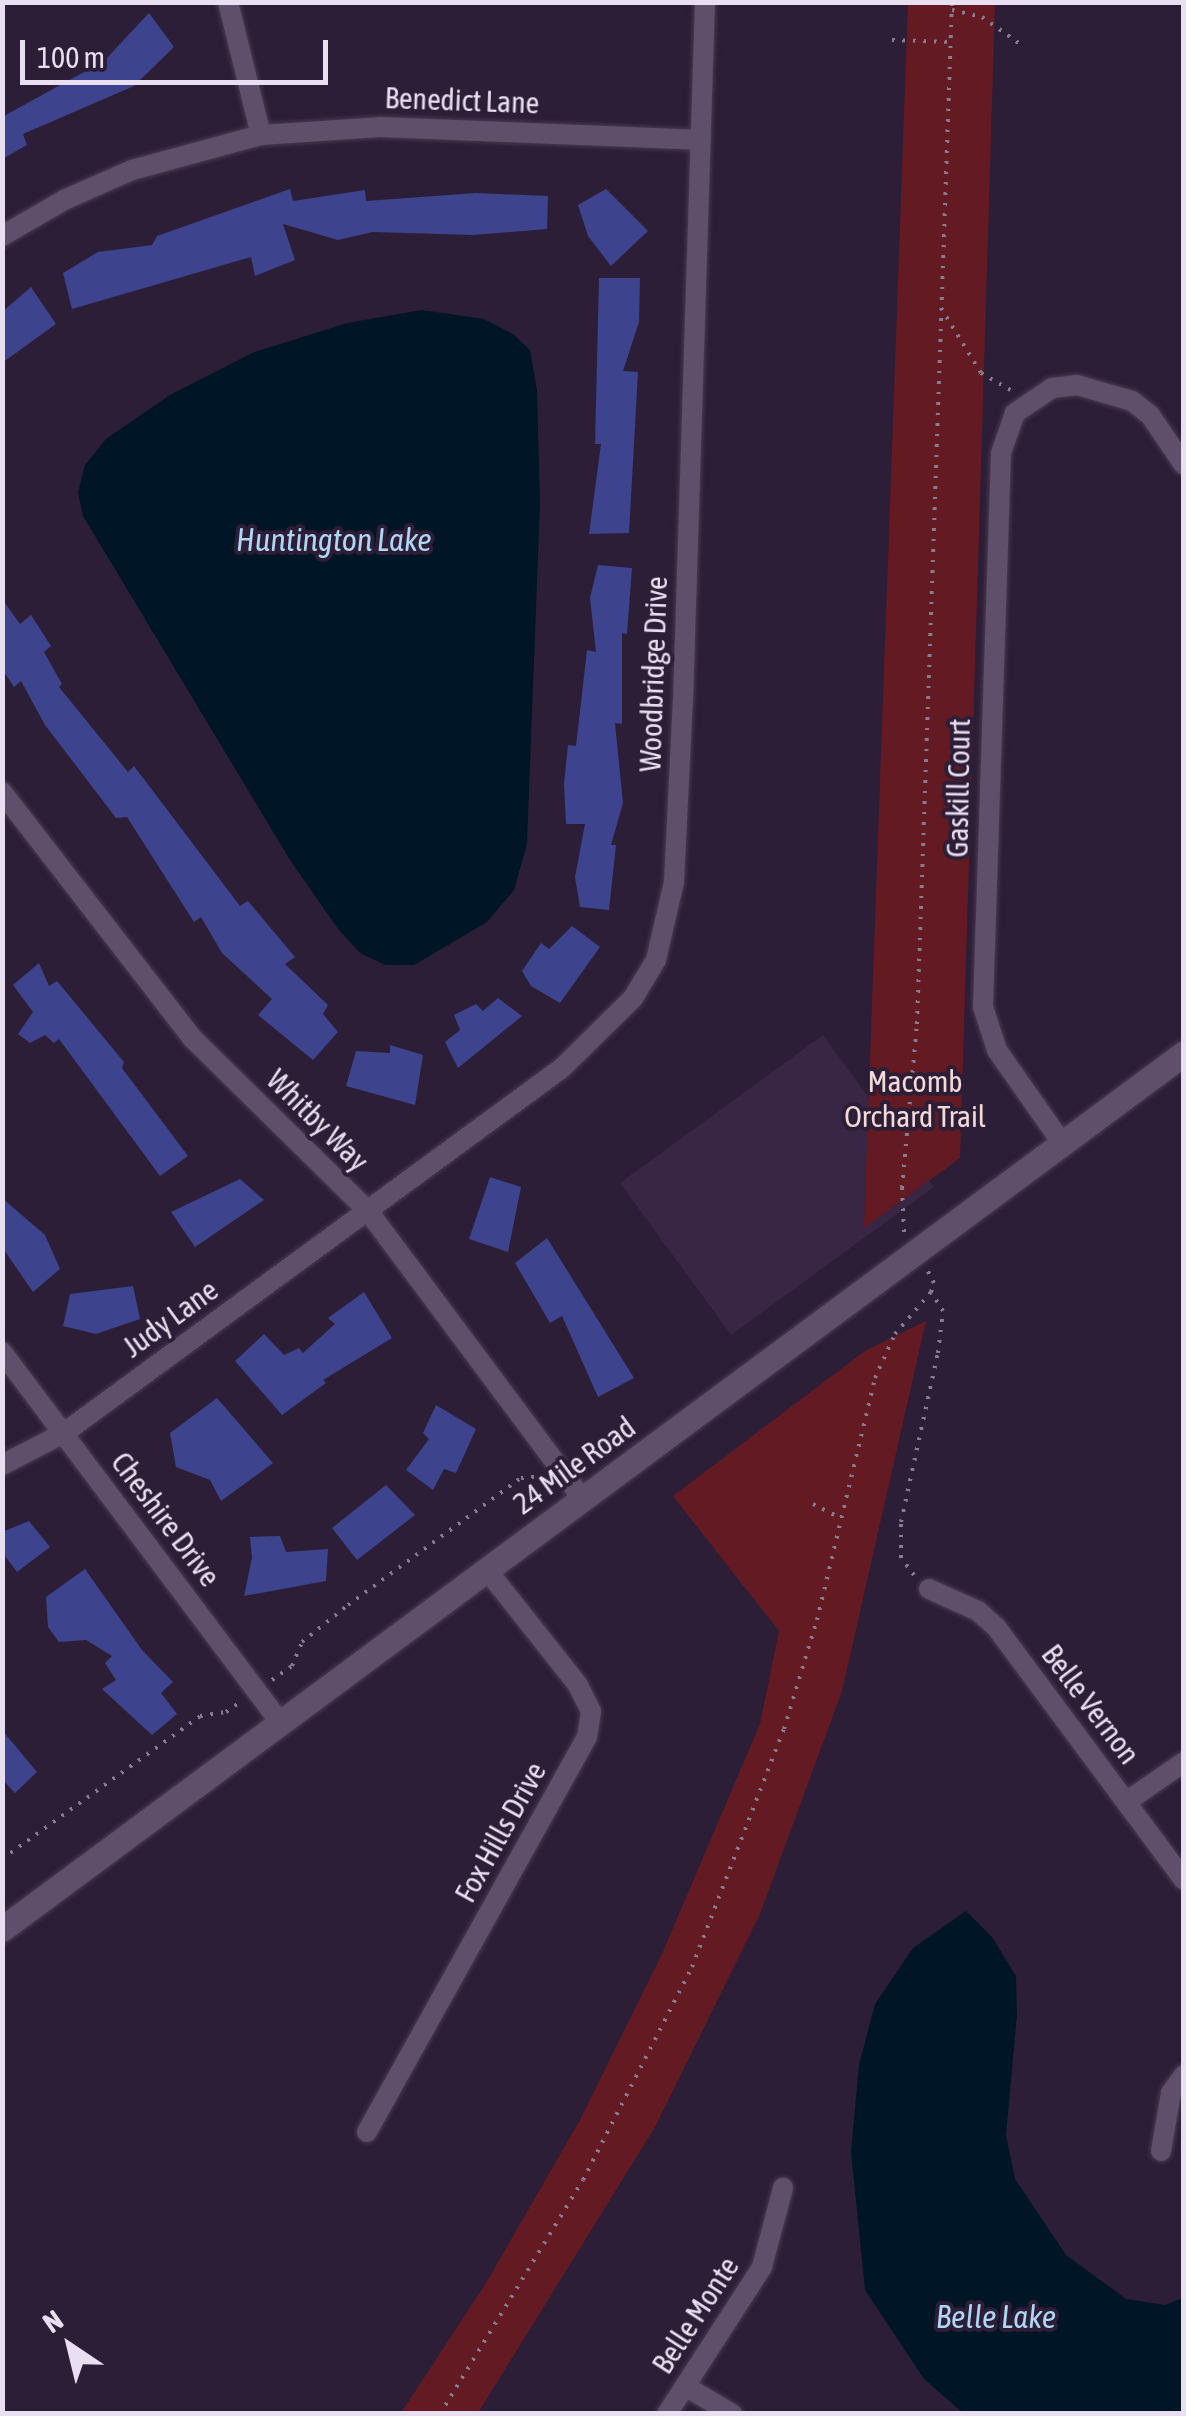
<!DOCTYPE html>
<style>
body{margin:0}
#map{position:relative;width:1186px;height:2416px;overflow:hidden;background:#2c1e36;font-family:"Asap Condensed",sans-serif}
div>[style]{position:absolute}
.built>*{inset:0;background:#382644}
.green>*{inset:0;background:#641a22}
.water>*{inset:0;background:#001526}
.building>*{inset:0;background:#3d438c}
.path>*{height:4px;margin-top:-2px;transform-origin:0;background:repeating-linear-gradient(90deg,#877c90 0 2.5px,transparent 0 10.5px)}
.roads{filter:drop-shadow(0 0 2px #483b50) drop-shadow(0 0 2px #483b50)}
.minor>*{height:20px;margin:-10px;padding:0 10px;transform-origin:10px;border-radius:10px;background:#5f4f6a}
.tertiary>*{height:25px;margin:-12.5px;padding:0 12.5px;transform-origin:12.5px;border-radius:12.5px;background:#5f4f6a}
span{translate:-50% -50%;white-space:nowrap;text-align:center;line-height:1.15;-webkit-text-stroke:8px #2c1e36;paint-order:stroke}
.street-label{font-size:30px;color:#e8dff0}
.park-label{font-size:30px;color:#f3d9d8}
.water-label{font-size:32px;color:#afd7f5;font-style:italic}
.frame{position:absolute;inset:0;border:5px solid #e8dff0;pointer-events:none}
.north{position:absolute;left:20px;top:2296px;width:100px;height:100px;-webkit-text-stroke:8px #2c1e36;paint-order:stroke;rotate:325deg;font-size:28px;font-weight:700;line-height:40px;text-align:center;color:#e8dff0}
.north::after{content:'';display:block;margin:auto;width:35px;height:45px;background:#e8dff0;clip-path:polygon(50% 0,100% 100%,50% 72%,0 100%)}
.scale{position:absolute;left:20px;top:40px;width:308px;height:45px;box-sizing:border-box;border:5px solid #e8dff0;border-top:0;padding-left:12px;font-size:30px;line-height:35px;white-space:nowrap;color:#e8dff0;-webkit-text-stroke:8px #2c1e36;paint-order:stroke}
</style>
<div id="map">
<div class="built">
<i style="clip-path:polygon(823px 1035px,934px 1187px,731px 1335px,620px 1183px)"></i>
</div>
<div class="green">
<i style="clip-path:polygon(908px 3px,995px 3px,960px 1158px,864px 1228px)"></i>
<i style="clip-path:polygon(926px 1321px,842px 1691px,760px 1914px,655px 2127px,478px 2413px,401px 2413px,486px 2283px,580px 2120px,662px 1954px,760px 1724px,779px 1631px,673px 1496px,865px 1351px)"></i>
</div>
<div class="water">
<i style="clip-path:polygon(422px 310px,484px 319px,513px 334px,530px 350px,537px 390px,540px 504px,527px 844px,514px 890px,487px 922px,414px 965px,385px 965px,360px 953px,338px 929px,290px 860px,83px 516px,78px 493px,85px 465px,106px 439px,170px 395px,252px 353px,347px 323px)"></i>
<i style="clip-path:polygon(966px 1911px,992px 1937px,1016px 1976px,1017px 2015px,1006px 2135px,1015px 2179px,1066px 2255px,1126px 2299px,1165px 2305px,1183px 2298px,1183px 2413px,963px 2413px,924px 2379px,865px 2290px,851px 2152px,859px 2065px,875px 2004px,913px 1948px)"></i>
</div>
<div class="building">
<i style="clip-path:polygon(149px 13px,174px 47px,134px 86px,23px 134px,27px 145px,2px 159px,2px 117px,104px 61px)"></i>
<i style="clip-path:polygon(290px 189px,293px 201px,365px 190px,366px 201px,476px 193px,548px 196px,547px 229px,473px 235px,373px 232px,338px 240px,283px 224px,295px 260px,255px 276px,251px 257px,72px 309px,63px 273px,98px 252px,152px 245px,157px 236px)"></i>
<i style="clip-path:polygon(606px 189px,648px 231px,611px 266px,588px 236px,578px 205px)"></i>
<i style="clip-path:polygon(599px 278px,640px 278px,639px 322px,623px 371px,638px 372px,629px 533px,589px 534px,601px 444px,595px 444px)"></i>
<i style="clip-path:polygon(31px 287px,56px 324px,2px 363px,2px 312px)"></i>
<i style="clip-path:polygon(598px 565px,632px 568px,627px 634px,622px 633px,622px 724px,615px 723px,623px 803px,611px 845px,616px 845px,609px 910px,580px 907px,575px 877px,585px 824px,566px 824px,564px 784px,568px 745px,576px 746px,587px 650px,596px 652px,590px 598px)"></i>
<i style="clip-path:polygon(2px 599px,20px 624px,31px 615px,51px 646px,44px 652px,62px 684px,59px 687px,128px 772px,134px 766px,240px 906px,248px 901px,295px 957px,285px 964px,328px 1005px,323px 1014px,338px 1032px,313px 1060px,258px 1015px,272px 999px,222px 953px,201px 917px,194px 922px,127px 817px,116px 818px,45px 725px,21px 681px,14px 687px,2px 669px)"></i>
<i style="clip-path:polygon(572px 926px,600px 947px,560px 1003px,531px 986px,522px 971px,541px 943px,549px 949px)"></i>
<i style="clip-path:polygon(39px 963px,49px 986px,57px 981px,124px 1062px,122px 1068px,188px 1156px,160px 1176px,59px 1039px,54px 1043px,45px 1035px,30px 1043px,18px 1034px,33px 1012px,13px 985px)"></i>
<i style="clip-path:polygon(498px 998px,522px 1016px,458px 1068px,445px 1042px,460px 1030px,454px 1015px,476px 1004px,483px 1011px)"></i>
<i style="clip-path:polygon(390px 1045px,423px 1055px,415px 1105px,346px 1086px,356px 1051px,390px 1053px)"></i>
<i style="clip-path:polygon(490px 1177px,521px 1187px,508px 1252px,469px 1239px)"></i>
<i style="clip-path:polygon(240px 1179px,264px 1200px,195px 1247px,171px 1212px)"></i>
<i style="clip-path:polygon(2px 1198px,45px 1235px,60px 1269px,33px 1292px,2px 1247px)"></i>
<i style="clip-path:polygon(547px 1238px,634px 1378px,598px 1397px,562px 1316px,550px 1323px,515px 1263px)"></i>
<i style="clip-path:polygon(133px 1286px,140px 1319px,96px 1334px,63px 1326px,70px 1294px)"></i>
<i style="clip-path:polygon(364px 1292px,392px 1338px,323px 1380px,326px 1383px,282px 1415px,235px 1361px,264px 1334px,284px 1355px,299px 1348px,303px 1353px,335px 1324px,328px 1318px)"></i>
<i style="clip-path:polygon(217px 1398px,273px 1463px,221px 1501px,210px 1480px,176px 1467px,170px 1433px)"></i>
<i style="clip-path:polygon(436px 1405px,476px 1429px,456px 1473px,444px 1469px,433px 1490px,406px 1470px,429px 1439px,423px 1433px)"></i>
<i style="clip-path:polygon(386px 1485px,415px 1515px,357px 1560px,332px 1528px)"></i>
<i style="clip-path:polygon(29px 1521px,50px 1547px,17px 1572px,2px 1552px,2px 1532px)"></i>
<i style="clip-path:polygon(280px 1536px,286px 1552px,328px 1549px,326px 1581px,244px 1596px,252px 1558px,250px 1537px)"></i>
<i style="clip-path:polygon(85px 1569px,142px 1650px,173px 1682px,161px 1693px,177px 1714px,152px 1735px,102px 1689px,116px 1680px,105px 1663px,112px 1656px,86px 1640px,59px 1642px,48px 1627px,46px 1597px)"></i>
<i style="clip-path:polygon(2px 1730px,37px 1772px,15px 1793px,2px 1779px)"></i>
</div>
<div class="path">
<i style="left:952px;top:10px;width:31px;rotate:13deg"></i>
<i style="left:982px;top:17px;width:50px;rotate:35.3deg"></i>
<i style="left:892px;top:40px;width:59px;rotate:1.9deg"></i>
<i style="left:941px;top:308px;width:76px;rotate:58.4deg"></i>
<i style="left:981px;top:373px;width:34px;rotate:30deg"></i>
<i style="left:904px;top:1232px;width:44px;rotate:-92.6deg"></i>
<i style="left:902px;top:1188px;width:165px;rotate:-84.8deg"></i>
<i style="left:917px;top:1024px;width:1023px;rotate:-88.04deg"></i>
<i style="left:813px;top:1504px;width:30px;rotate:27deg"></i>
<i style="left:914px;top:1575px;width:21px;rotate:-127deg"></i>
<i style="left:901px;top:1558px;width:36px;rotate:-90deg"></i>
<i style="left:901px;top:1522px;width:173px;rotate:-77.7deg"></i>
<i style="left:938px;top:1353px;width:42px;rotate:-83.2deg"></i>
<i style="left:943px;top:1311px;width:22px;rotate:-122deg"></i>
<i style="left:272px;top:1680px;width:24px;rotate:-35deg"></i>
<i style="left:292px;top:1666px;width:26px;rotate:-67deg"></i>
<i style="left:302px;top:1642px;width:59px;rotate:-38.8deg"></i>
<i style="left:348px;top:1605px;width:215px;rotate:-36.3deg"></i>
<i style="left:521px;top:1478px;width:21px;rotate:-5deg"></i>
<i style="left:2px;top:1859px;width:244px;rotate:-35.8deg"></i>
<i style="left:200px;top:1716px;width:26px;rotate:-9deg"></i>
<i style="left:226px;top:1712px;width:16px;rotate:-35deg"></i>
<i style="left:440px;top:2414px;width:274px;rotate:-58.6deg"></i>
<i style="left:583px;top:2180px;width:239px;rotate:-62.9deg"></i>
<i style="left:692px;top:1967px;width:255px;rotate:-68.9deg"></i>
<i style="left:784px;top:1729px;width:114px;rotate:-73.2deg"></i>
<i style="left:817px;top:1620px;width:249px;rotate:-76.5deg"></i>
<i style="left:875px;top:1378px;width:48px;rotate:-65.6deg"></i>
<i style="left:895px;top:1334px;width:55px;rotate:-49.4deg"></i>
<i style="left:931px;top:1292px;width:9px;rotate:-72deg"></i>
<i style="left:934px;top:1283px;width:16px;rotate:-117deg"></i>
</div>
<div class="roads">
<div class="minor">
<i style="left:228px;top:2px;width:137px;rotate:76.1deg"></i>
<i style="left:2px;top:236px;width:72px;rotate:-30.1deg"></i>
<i style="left:64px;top:200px;width:74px;rotate:-23.8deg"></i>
<i style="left:132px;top:170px;width:134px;rotate:-15.2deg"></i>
<i style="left:261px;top:135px;width:119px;rotate:-3.8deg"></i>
<i style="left:380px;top:127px;width:321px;rotate:2.3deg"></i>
<i style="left:2px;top:792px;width:311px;rotate:52.3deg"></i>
<i style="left:192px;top:1038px;width:247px;rotate:44.5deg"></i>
<i style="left:368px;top:1211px;width:359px;rotate:53.3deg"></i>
<i style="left:1062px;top:1143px;width:113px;rotate:-125deg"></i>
<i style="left:997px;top:1050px;width:45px;rotate:-108deg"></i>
<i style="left:983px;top:1007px;width:554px;rotate:-88.14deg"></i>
<i style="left:1001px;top:453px;width:42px;rotate:-70.7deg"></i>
<i style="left:1015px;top:413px;width:45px;rotate:-34deg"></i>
<i style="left:1052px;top:388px;width:25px;rotate:-7deg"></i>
<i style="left:1077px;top:385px;width:57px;rotate:16.2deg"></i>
<i style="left:1132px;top:401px;width:23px;rotate:38deg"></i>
<i style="left:1150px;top:415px;width:60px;rotate:55.8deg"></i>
<i style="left:2px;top:1352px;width:464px;rotate:53.1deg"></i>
<i style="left:2px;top:1465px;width:70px;rotate:-27.3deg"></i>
<i style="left:64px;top:1433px;width:617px;rotate:-36.24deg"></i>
<i style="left:562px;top:1068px;width:100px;rotate:-44.6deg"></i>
<i style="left:633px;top:998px;width:44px;rotate:-58.8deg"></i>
<i style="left:656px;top:960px;width:80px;rotate:-77deg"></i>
<i style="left:674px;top:882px;width:181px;rotate:-87.2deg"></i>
<i style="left:683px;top:701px;width:699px;rotate:-88.2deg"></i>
<i style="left:929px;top:1589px;width:54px;rotate:24.2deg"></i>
<i style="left:978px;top:1611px;width:24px;rotate:42deg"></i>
<i style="left:996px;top:1627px;width:315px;rotate:53.4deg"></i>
<i style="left:1126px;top:1802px;width:70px;rotate:-34.6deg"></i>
<i style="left:367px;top:2132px;width:452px;rotate:-60.9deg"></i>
<i style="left:587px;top:1737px;width:26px;rotate:-81deg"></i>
<i style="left:591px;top:1711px;width:29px;rotate:-117deg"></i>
<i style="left:578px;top:1685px;width:147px;rotate:-128.4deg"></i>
<i style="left:1161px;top:2151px;width:59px;rotate:-80.2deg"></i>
<i style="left:1171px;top:2093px;width:22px;rotate:-54deg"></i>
<i style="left:685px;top:2386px;width:55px;rotate:30.8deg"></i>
<i style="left:667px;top:2414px;width:175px;rotate:-57.1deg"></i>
<i style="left:762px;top:2267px;width:82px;rotate:-75.1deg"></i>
</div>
<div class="tertiary">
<i style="left:2px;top:1929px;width:1471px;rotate:-36.54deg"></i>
</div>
</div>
<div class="street-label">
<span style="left:462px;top:100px;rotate:2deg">Benedict Lane</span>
<span style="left:653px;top:674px;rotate:-88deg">Woodbridge Drive</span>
<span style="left:958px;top:788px;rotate:-89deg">Gaskill Court</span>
<span style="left:318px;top:1120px;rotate:45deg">Whitby Way</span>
<span style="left:170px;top:1318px;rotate:-36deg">Judy Lane</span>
<span style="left:574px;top:1465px;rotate:-36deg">24 Mile Road</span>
<span style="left:166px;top:1519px;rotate:53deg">Cheshire Drive</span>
<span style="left:1091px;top:1704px;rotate:53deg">Belle Vernon</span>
<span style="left:500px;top:1832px;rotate:-61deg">Fox Hills Drive</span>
<span style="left:695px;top:2315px;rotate:-57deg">Belle Monte</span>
</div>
<div class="park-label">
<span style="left:915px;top:1098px">Macomb<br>Orchard Trail</span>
</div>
<div class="water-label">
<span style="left:334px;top:540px">Huntington Lake</span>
<span style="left:996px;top:2317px">Belle Lake</span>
</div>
<div class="frame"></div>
<div class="north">N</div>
<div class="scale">100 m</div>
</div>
